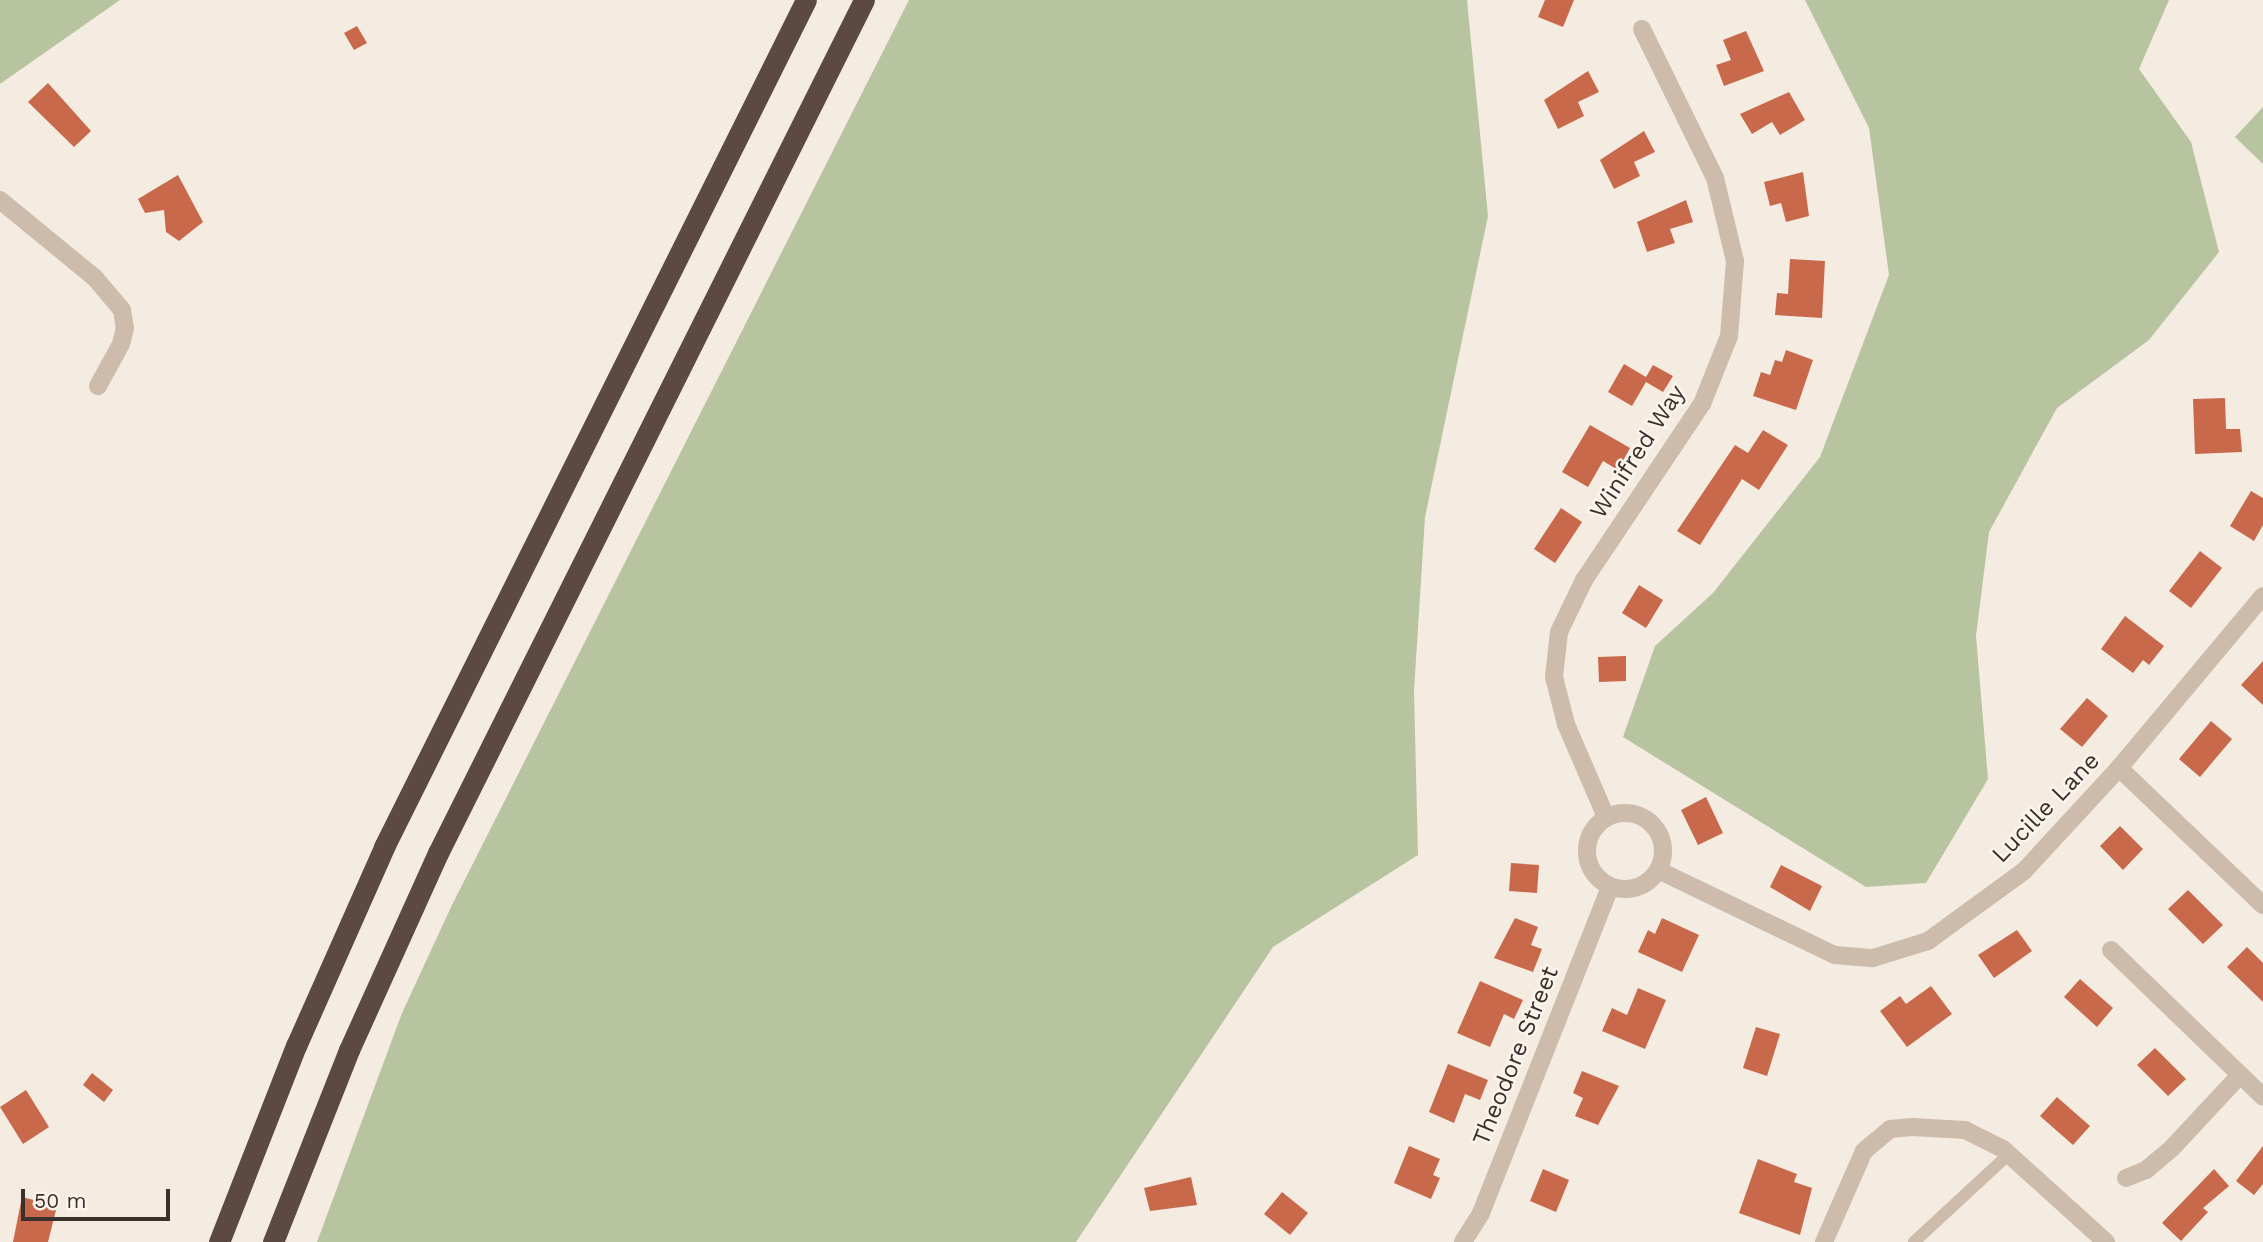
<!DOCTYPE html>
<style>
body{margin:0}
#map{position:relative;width:2263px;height:1242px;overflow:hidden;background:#f4ebe1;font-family:"Work Sans",sans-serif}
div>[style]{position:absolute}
.green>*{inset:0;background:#b8c4a0}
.building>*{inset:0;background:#c8694b}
.lane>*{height:12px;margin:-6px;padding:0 6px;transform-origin:6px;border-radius:6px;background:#cdbbac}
.street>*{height:18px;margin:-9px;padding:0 9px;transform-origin:9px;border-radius:9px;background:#cdbbac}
.street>.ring{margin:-9px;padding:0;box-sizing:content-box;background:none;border:18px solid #cdbbac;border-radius:50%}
.highway>*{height:21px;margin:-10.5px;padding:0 10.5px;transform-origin:10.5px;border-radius:10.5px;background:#5c4a42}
span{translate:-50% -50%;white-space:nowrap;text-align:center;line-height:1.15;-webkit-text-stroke:5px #fbf5ee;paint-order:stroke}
.street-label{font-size:24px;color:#3b302b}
.scale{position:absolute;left:21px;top:1189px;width:149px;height:32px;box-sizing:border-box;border:4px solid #3b302b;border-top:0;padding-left:9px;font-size:21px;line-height:24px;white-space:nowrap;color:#3b302b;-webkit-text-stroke:5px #fbf5ee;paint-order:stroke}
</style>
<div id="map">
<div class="green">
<i style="clip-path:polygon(0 0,120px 0,0 84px)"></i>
<i style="clip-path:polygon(909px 0,1467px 0,1488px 216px,1425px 517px,1414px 691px,1418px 855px,1273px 947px,1076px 1242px,317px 1242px,402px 1013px,452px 905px)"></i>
<i style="clip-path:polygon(1805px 0,2169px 0,2139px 69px,2191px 142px,2219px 252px,2149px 340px,2057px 408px,1989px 532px,1976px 636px,1988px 779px,1926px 883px,1866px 887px,1623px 737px,1655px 646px,1713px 593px,1820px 457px,1889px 275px,1869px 128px)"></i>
<i style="clip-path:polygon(2263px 107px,2263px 164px,2235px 137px)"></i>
</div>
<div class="building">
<i style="clip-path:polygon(1545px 0,1574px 0,1563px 27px,1538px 17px)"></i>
<i style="clip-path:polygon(357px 26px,367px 43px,354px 50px,344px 33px)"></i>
<i style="clip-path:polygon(1746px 31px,1764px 71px,1724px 86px,1716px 65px,1731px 60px,1723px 40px)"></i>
<i style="clip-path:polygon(1588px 71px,1599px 92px,1578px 102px,1584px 116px,1558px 129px,1544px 100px)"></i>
<i style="clip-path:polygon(48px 83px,91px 131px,74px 147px,28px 102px)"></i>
<i style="clip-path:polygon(1789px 92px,1805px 120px,1780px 135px,1772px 122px,1752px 134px,1740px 114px)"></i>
<i style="clip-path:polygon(1644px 131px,1655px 152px,1634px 162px,1640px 176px,1614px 189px,1600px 160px)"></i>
<i style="clip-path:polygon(1803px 172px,1809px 216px,1786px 222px,1781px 203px,1770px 206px,1764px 182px)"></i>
<i style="clip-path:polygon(178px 175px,203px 222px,179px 241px,166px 232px,164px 210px,145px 213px,138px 199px)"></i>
<i style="clip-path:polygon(1686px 200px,1693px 222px,1670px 229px,1675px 243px,1647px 252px,1637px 222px)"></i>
<i style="clip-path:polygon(1790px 259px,1825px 261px,1822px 318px,1775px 315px,1777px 293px,1788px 294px)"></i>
<i style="clip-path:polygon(1786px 350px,1813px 360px,1796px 410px,1753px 396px,1761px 372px,1770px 375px,1775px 360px,1782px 362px)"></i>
<i style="clip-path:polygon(1624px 364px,1646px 377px,1653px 365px,1673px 376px,1663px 392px,1646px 382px,1632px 406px,1608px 392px)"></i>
<i style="clip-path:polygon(2225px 398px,2226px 429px,2240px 429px,2242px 452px,2195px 454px,2193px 399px)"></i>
<i style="clip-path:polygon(1590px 425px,1630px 448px,1618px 470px,1603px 461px,1588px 487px,1562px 472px)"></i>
<i style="clip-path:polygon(1763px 430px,1788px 445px,1759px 490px,1742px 479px,1700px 545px,1677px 531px,1735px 445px,1748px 453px)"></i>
<i style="clip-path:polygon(2251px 491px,2263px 498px,2263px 525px,2254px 541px,2230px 526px)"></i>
<i style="clip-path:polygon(1561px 508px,1582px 522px,1555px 563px,1534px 549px)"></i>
<i style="clip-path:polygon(2200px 551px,2222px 568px,2191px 608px,2169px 591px)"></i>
<i style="clip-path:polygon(1639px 585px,1663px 600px,1646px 628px,1622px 613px)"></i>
<i style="clip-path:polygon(2125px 616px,2164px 646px,2149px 665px,2143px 660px,2133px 673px,2101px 649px)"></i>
<i style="clip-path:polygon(1626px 656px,1626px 681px,1599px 682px,1598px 657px)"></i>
<i style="clip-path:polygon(2263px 661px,2263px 705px,2241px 685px)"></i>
<i style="clip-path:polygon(2087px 698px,2108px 716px,2082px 747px,2060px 729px)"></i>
<i style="clip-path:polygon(2211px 721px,2232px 739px,2200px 777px,2179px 759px)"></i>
<i style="clip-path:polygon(1706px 797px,1723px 833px,1698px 845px,1681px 810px)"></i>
<i style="clip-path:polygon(2120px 826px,2143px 849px,2123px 870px,2100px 846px)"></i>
<i style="clip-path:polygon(1511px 863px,1539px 865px,1537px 893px,1509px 891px)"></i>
<i style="clip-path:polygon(1781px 865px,1822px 886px,1810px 911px,1770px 887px)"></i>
<i style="clip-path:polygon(2188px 890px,2223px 925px,2203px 944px,2168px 909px)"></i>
<i style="clip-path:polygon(1515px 918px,1538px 927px,1531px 945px,1542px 949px,1533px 972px,1494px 958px)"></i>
<i style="clip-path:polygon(1662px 918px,1699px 935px,1682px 972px,1638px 952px,1648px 930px,1655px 934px)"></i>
<i style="clip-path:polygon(2017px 930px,2032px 951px,1994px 978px,1978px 955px)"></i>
<i style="clip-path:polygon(2247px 947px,2263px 963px,2263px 1002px,2227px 967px)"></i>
<i style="clip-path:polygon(2080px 979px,2113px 1008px,2097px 1027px,2064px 997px)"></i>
<i style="clip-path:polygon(1480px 981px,1523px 1000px,1514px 1019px,1504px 1014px,1490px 1047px,1457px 1033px)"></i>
<i style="clip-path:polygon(1931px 986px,1952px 1014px,1907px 1047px,1880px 1011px,1900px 996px,1906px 1004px)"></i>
<i style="clip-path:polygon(1638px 988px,1666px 1000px,1645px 1049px,1602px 1031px,1612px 1008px,1627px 1015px)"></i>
<i style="clip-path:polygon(1756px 1027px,1780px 1034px,1767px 1076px,1743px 1068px)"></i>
<i style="clip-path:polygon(2155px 1048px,2186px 1079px,2168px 1096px,2137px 1065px)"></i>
<i style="clip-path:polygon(1448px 1064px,1488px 1080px,1480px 1100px,1465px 1094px,1454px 1123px,1429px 1112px)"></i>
<i style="clip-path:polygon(1582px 1071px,1619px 1086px,1598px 1125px,1575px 1116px,1583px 1098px,1573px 1093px)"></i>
<i style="clip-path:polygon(92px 1073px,113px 1090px,104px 1102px,83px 1085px)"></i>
<i style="clip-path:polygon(26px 1090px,49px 1127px,23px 1144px,0 1107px)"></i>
<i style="clip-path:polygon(2057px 1097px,2090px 1126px,2073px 1145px,2040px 1116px)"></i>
<i style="clip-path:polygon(1409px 1146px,1440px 1159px,1433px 1175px,1440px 1178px,1431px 1199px,1394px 1183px)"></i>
<i style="clip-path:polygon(2263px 1146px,2263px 1184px,2254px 1195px,2236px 1181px)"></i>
<i style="clip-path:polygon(1758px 1159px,1797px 1174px,1794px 1182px,1812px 1188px,1800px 1235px,1739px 1213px)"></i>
<i style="clip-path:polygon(1543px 1169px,1569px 1180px,1556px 1212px,1530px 1201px)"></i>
<i style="clip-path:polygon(2214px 1169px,2229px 1186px,2203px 1208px,2208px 1212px,2181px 1241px,2162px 1223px)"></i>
<i style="clip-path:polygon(1191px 1177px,1197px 1205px,1150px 1211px,1144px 1188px)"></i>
<i style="clip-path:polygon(1282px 1192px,1308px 1213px,1290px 1235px,1264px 1214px)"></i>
<i style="clip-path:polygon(22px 1197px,57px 1206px,48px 1242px,13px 1242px)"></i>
</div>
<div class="lane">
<i style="left:1914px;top:1242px;width:129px;rotate:-42.8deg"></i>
</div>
<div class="street">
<i style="left:0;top:200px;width:123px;rotate:39.4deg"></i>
<i style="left:95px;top:278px;width:42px;rotate:49.8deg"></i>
<i style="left:122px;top:310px;width:18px;rotate:81deg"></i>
<i style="left:125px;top:328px;width:16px;rotate:104deg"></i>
<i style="left:121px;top:344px;width:48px;rotate:118.7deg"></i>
<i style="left:2119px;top:768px;width:199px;rotate:43.6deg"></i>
<i class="ring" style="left:1587px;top:813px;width:58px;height:58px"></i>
<i style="left:1606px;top:817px;width:101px;rotate:-113.3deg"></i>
<i style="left:1566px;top:724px;width:49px;rotate:-104.3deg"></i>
<i style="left:1554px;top:677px;width:45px;rotate:-83.7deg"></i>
<i style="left:1559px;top:632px;width:58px;rotate:-64.3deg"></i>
<i style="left:1584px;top:580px;width:212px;rotate:-56.2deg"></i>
<i style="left:1702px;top:404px;width:73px;rotate:-68.3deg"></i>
<i style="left:1729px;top:336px;width:75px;rotate:-85.4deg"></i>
<i style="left:1735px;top:261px;width:85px;rotate:-103.5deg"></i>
<i style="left:1715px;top:178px;width:166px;rotate:-116.1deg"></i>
<i style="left:1658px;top:870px;width:196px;rotate:25.7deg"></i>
<i style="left:1835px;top:955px;width:38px;rotate:5deg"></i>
<i style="left:1873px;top:958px;width:58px;rotate:-17.2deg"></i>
<i style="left:1928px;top:941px;width:119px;rotate:-36.1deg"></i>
<i style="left:2024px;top:871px;width:140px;rotate:-47.3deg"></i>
<i style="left:2119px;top:768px;width:224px;rotate:-50.1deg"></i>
<i style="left:2111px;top:950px;width:211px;rotate:44deg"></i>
<i style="left:2126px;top:1178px;width:22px;rotate:-22deg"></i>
<i style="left:2146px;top:1170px;width:34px;rotate:-40deg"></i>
<i style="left:2172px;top:1148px;width:100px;rotate:-47deg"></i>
<i style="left:1463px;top:1242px;width:34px;rotate:-58deg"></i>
<i style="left:1481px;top:1213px;width:351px;rotate:-68.4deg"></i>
<i style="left:1824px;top:1242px;width:99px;rotate:-66.3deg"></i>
<i style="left:1864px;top:1151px;width:34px;rotate:-40deg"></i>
<i style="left:1890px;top:1129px;width:22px;rotate:-5deg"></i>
<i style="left:1912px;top:1127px;width:53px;rotate:3.2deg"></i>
<i style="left:1965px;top:1130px;width:42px;rotate:26.6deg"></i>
<i style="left:2003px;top:1149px;width:139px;rotate:42.1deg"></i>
</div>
<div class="highway">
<i style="left:219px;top:1242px;width:211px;rotate:-68.6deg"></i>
<i style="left:296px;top:1046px;width:218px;rotate:-66.1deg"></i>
<i style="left:384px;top:847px;width:946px;rotate:-63.52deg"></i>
<i style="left:273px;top:1242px;width:206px;rotate:-68.4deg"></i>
<i style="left:349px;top:1050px;width:216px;rotate:-65.7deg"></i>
<i style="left:438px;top:853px;width:953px;rotate:-63.46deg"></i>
</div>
<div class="street-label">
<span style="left:1638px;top:452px;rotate:-57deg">Winifred Way</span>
<span style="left:2046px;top:808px;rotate:-46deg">Lucille Lane</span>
<span style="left:1516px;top:1056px;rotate:-68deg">Theodore Street</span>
</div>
<div class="scale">50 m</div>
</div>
